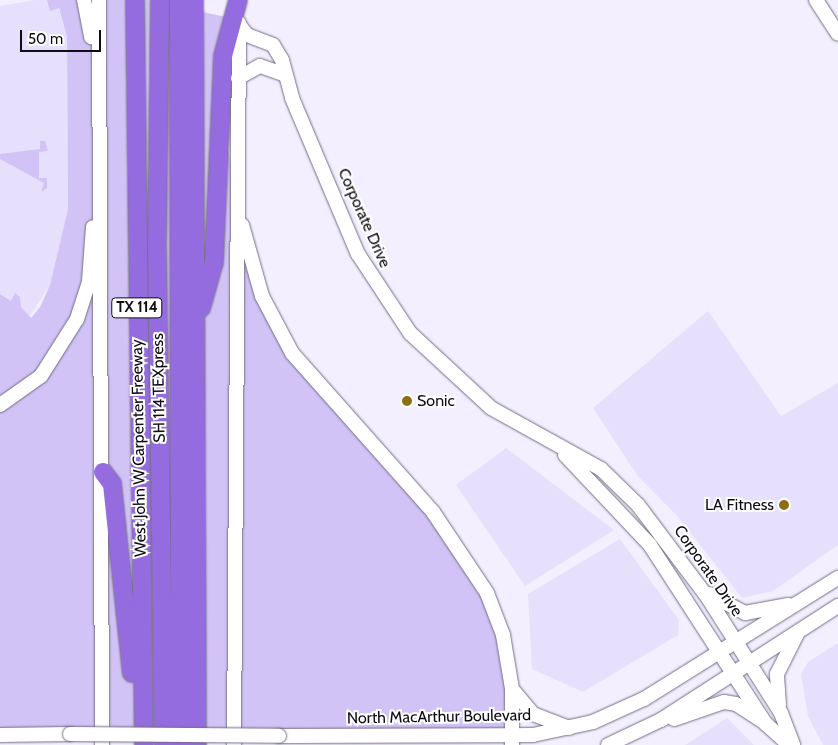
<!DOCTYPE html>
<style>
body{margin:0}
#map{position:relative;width:838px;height:745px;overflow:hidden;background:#f3efff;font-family:Cabin,sans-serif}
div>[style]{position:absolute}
.built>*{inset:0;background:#e7e0fc}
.green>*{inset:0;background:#d2c3f7}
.roads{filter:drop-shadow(0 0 1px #736d85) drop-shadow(0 0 1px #736d85)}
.secondary>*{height:14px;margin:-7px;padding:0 7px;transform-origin:7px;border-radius:7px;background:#fff}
.highway>*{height:18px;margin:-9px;padding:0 9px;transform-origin:9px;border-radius:9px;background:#956cdf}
.bridges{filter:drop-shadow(0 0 1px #736d85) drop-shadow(0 0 1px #736d85)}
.secondary-bridge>*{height:14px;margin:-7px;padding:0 7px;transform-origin:7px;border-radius:7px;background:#fff}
.dots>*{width:14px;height:14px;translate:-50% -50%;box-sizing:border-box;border:2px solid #fff;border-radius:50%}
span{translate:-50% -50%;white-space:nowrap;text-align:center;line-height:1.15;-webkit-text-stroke:4px #fff;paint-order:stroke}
.shield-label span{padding:1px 4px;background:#fff;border:1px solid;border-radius:4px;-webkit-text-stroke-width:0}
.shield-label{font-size:15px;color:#0e0c14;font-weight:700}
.street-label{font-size:16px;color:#0e0c14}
.poi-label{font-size:16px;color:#0e0c14}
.left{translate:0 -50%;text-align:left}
.right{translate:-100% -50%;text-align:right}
.scale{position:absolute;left:20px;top:30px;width:81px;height:22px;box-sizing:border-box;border:2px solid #0e0c14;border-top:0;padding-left:6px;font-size:15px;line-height:18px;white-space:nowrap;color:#0e0c14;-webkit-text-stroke:4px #fff;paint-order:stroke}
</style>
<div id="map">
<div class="built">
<i style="clip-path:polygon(34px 0,56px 0,67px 37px,68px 209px,50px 285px,0 362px,0 6px)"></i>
<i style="clip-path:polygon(708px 311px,781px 416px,838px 383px,838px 545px,773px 591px,742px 598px,678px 517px,637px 475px,593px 408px)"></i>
<i style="clip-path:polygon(506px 448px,614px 530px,525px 586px,456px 485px)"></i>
<i style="clip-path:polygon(620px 539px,679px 620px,678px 635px,583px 692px,532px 669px,528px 594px)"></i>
<i style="clip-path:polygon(838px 643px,838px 745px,823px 745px,808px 716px,801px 674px,808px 662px)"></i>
<i style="clip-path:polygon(727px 718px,754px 745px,685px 745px)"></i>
</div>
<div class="green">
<i style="clip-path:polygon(47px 0,149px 0,226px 17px,228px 149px,252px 278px,288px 358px,457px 545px,501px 636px,508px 732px,0 729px,0 294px,11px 301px,15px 293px,20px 297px,21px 307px,31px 318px,40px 307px,50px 285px,68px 209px,67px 37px,59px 8px,50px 11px)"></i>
<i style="clip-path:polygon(40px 141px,45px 141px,48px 151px,39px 152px,39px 178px,47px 178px,47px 188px,41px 192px,44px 183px,0 159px,0 154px,40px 149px)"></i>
</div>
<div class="roads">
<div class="secondary">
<i style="left:84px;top:0;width:38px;rotate:79deg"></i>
<i style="left:99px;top:0;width:745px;rotate:89.77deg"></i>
<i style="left:816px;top:0;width:40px;rotate:57.1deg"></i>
<i style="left:239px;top:25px;width:13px;rotate:51deg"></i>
<i style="left:247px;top:35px;width:28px;rotate:21deg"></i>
<i style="left:273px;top:45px;width:17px;rotate:59deg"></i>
<i style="left:282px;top:60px;width:39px;rotate:75deg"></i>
<i style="left:292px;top:98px;width:169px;rotate:67.1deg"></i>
<i style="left:358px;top:254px;width:95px;rotate:56.6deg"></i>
<i style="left:410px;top:333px;width:110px;rotate:42.8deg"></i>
<i style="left:491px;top:408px;width:126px;rotate:29deg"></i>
<i style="left:601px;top:469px;width:52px;rotate:44.2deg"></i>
<i style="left:638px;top:505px;width:116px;rotate:53deg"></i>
<i style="left:708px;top:598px;width:136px;rotate:57.6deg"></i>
<i style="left:781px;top:713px;width:34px;rotate:69deg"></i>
<i style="left:238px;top:78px;width:25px;rotate:-29deg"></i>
<i style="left:260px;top:66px;width:24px;rotate:19deg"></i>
<i style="left:242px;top:225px;width:74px;rotate:74.3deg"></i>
<i style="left:262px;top:296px;width:64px;rotate:62.2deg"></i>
<i style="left:292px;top:353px;width:213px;rotate:48.4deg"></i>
<i style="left:433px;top:512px;width:97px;rotate:56.3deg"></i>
<i style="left:487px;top:593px;width:45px;rotate:69.1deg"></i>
<i style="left:503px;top:635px;width:55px;rotate:80.5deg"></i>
<i style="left:512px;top:689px;width:56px;rotate:90deg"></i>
<i style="left:0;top:405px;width:50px;rotate:-35.3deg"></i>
<i style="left:41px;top:376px;width:67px;rotate:-57.7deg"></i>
<i style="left:77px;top:319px;width:40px;rotate:-72deg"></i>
<i style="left:89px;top:281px;width:54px;rotate:-85.8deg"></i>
<i style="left:565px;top:455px;width:124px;rotate:46.6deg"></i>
<i style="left:650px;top:545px;width:213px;rotate:57.1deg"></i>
<i style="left:766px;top:724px;width:31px;rotate:42deg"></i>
<i style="left:709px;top:594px;width:41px;rotate:27.8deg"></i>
<i style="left:745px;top:613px;width:44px;rotate:-10.5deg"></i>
<i style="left:512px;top:689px;width:33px;rotate:50deg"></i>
<i style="left:533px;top:714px;width:39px;rotate:21deg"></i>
<i style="left:779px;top:705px;width:31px;rotate:-94deg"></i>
<i style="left:777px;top:674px;width:45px;rotate:-63.4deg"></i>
<i style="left:674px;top:719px;width:53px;rotate:-18.8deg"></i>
<i style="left:724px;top:702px;width:12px;rotate:9deg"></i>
<i style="left:736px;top:704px;width:33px;rotate:33deg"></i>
<i style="left:0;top:735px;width:70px;rotate:-0.8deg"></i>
<i style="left:279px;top:736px;width:254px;rotate:-0.2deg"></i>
<i style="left:533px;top:735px;width:61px;rotate:-12.2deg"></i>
<i style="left:593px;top:722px;width:56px;rotate:-24.3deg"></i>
<i style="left:644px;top:699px;width:229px;rotate:-32deg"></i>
<i style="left:234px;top:745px;width:722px;rotate:-89.6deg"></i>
<i style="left:608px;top:745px;width:59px;rotate:-25.3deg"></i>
<i style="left:661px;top:720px;width:211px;rotate:-32.8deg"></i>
</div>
<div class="highway">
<i style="left:135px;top:0;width:745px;rotate:89.31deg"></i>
<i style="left:160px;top:0;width:243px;rotate:90.7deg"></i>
<i style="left:157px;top:243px;width:502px;rotate:89.2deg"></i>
<i style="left:179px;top:0;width:745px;rotate:89.92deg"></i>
<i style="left:194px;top:0;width:745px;rotate:89.77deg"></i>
<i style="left:201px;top:308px;width:48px;rotate:-74.2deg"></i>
<i style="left:214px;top:262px;width:206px;rotate:-87.5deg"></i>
<i style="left:223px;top:56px;width:58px;rotate:-75deg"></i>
<i style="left:103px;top:472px;width:15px;rotate:53deg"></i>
<i style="left:112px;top:484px;width:190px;rotate:84deg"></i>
</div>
</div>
<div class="bridges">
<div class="secondary-bridge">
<i style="left:70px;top:734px;width:209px;rotate:0.5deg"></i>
</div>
</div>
<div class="dots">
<i style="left:407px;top:401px;background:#8d6e12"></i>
<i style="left:784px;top:505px;background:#8d6e12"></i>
</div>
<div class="shield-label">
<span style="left:137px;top:308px">TX 114</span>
</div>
<div class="street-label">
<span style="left:364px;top:218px;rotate:66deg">Corporate Drive</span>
<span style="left:159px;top:388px;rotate:-91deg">SH 114 TEXpress</span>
<span style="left:139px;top:448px;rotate:-91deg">West John W Carpenter Freeway</span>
<span style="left:708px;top:571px;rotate:55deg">Corporate Drive</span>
<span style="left:439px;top:717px;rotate:-1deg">North MacArthur Boulevard</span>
</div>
<div class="poi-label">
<span class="left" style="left:417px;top:401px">Sonic</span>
<span class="right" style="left:774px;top:505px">LA Fitness</span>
</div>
<div class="scale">50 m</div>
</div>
